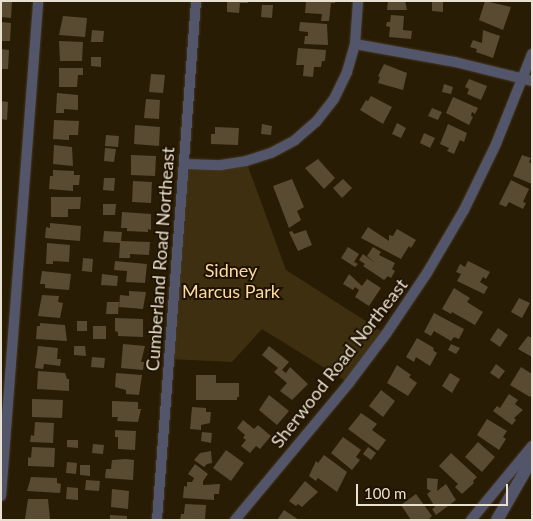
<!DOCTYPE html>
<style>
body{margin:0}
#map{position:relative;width:533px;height:521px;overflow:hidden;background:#291c04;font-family:Lato,sans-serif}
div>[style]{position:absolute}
.green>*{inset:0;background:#3e2f10}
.building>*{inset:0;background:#594b32}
.roads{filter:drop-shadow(0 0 1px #443721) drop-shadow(0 0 1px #443721)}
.minor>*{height:10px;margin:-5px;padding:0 5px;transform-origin:5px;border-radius:5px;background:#53566a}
.tertiary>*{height:12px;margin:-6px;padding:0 6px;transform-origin:6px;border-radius:6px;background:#53566a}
span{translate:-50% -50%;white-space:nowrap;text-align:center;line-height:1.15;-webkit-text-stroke:4px #1f1300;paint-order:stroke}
.street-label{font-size:18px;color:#e9e0d2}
.park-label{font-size:18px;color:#fcdaa0}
.frame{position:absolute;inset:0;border:2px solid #e9e0d2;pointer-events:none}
.scale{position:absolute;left:356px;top:484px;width:152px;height:22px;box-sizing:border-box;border:2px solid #e9e0d2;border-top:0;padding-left:6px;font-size:15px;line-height:18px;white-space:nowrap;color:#e9e0d2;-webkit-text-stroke:4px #1f1300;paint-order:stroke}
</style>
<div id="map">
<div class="green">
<i style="clip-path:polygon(246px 161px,286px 270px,386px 334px,349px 383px,262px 329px,232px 362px,169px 359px,184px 164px)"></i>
</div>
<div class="building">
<i style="clip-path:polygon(1px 1px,12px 1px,11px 18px,1px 17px)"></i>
<i style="clip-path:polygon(227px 1px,248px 1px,248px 3px,240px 3px,239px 13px,227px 12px)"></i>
<i style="clip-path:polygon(306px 1px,335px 1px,335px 3px,331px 3px,329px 21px,321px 21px,322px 14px,305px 13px)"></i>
<i style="clip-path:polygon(388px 1px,405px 1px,407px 10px,387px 10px)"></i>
<i style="clip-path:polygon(432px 1px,443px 1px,443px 12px,432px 11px)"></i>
<i style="clip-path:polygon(485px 1px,511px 7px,503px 30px,479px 20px)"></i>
<i style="clip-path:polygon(262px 5px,273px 5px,272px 18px,261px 17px)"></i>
<i style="clip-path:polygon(391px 15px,404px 16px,403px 30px,412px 31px,411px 39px,389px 37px,390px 27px,386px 26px,387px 22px,390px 22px)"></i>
<i style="clip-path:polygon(63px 16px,87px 18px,85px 37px,59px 35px)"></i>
<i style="clip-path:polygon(1px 22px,11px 23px,10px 41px,1px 41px)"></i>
<i style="clip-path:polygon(300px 22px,327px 24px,328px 45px,304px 44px,305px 36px,308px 36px,308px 32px,299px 31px)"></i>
<i style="clip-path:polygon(92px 30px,104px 31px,103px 42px,91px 42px)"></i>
<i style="clip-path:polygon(483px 30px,500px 36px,493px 58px,476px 52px,477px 49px,470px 47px,473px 40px,482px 43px)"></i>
<i style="clip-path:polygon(59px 41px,83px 42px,82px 61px,60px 61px)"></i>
<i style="clip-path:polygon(298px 48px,326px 50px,325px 61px,322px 61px,321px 67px,314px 67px,313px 77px,303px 76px,304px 65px,296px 65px)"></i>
<i style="clip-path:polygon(1px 49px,9px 50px,8px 69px,1px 69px)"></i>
<i style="clip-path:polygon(91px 57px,101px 57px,101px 67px,91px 66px)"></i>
<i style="clip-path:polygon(384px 64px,407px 73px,403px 90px,378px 83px,380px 77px,378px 76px)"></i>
<i style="clip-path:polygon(59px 68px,83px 68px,83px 75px,78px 75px,77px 87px,59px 87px)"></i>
<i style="clip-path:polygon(151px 74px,165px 75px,163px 93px,149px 92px)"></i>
<i style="clip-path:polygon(469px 79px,487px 86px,481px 100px,467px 94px,469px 89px,465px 87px)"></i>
<i style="clip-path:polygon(444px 84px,453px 87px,451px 94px,442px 92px)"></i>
<i style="clip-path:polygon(57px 93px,78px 95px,78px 110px,64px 109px,64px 113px,56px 113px)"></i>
<i style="clip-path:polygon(371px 96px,392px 107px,383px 124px,360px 110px,366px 100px,368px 101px)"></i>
<i style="clip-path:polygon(453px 97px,478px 108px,475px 114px,472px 112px,471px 116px,473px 117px,469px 125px,446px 113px)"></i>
<i style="clip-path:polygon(146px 99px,160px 100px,159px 119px,144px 118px)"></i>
<i style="clip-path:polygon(1px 101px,8px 102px,7px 120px,1px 119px)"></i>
<i style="clip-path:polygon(432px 108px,442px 112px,438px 120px,428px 116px)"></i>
<i style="clip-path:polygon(54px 120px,79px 121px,78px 135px,69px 135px,69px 140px,53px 139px)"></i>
<i style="clip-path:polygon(397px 123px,406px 128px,401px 138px,392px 134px)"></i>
<i style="clip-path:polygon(262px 124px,272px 126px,271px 135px,261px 134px)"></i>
<i style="clip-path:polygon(448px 124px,467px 133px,464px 142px,460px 140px,454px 154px,447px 151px,449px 148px,440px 144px)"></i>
<i style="clip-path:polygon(135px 125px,160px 127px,159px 146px,134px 144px)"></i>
<i style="clip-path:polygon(215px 127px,239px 128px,238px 145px,211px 144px,211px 134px,215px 134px)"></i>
<i style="clip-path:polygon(424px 133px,435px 138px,430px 148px,420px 143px)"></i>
<i style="clip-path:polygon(106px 135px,119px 136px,118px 147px,105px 146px)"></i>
<i style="clip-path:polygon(54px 145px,72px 147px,73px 166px,53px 164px)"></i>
<i style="clip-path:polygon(105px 148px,116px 149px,114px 162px,104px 161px)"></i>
<i style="clip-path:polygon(131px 155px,156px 156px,155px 176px,131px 175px)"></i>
<i style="clip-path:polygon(522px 155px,531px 158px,529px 162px,532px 164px,532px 184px,513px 176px)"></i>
<i style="clip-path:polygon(318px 159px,335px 178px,324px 189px,305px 168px)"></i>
<i style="clip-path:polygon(53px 170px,74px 171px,74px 175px,80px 175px,79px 185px,73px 185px,73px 191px,49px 189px,50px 176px,53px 176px)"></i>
<i style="clip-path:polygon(104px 178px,115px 178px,114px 191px,103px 190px)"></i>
<i style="clip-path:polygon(292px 179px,304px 207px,297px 211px,301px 220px,289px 228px,273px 186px)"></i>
<i style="clip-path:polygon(343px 179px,352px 188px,342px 198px,333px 188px)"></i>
<i style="clip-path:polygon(511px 180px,529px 189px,523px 202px,526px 203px,523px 209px,509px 202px,506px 207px,499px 204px)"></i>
<i style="clip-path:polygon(133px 181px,152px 182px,151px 203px,132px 202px)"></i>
<i style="clip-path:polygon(51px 197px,81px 197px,80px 209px,68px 209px,68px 217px,51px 217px)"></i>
<i style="clip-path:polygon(103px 204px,116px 204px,115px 215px,103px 215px)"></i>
<i style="clip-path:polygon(122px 212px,151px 214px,151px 230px,148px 229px,148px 232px,127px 231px,127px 228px,121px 228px)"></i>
<i style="clip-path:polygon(50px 223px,81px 226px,80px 241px,45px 238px,46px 227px,50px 228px)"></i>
<i style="clip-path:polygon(368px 227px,389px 241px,389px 235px,393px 236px,397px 229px,416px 240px,411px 248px,409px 246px,401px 259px,361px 238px)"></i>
<i style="clip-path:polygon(306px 230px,312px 245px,298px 251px,289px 232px,292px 231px,294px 234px)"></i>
<i style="clip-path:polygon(104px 231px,122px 232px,121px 241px,150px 242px,149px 255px,130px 254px,130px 258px,119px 258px,120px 243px,103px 242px)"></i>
<i style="clip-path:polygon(47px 243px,70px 245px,69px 262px,53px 261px,53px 264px,46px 264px)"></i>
<i style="clip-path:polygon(348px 247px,359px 254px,354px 262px,358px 264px,355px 267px,341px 258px)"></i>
<i style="clip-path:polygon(373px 247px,381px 252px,379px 255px,395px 263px,392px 269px,395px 271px,391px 278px,388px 276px,384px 280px,363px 266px,365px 264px,359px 260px,363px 254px,375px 263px,367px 256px)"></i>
<i style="clip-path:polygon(83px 258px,93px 259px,92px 272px,82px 271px)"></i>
<i style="clip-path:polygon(115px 261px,147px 264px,145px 283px,126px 282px,127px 271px,114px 270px)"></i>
<i style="clip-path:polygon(468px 261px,490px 272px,486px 279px,483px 277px,480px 282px,488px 287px,484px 294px,457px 281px,461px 274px,456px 272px,460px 264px,465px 267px)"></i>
<i style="clip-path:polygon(42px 271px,71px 274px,69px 290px,45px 288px,45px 284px,40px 284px)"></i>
<i style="clip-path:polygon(102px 274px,118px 276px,117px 286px,101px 285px)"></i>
<i style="clip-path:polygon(349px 274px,362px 286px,367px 279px,381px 288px,369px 306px,355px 297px,359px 290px,355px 287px,353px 290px,343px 284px)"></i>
<i style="clip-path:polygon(454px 288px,470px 298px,467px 302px,483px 312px,475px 325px,452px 312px,451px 314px,442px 309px)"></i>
<i style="clip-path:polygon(129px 291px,146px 292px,143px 309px,119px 307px,120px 295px,129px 296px)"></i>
<i style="clip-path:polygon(42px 295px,59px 296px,58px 302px,63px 303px,60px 318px,38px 316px)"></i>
<i style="clip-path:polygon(519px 298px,530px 303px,522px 318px,511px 312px)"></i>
<i style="clip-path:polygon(107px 302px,119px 302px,118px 314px,106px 314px)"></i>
<i style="clip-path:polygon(434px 313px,464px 329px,459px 339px,454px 337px,451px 341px,434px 331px,431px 336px,424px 332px)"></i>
<i style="clip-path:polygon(115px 318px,143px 319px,143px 337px,118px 336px,118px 332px,115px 331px)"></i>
<i style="clip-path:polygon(77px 321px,87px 321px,87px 331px,77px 331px)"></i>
<i style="clip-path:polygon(40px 323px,65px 325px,67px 341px,36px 339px,37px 326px,40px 326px)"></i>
<i style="clip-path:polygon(93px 326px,106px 326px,106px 339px,93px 339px)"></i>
<i style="clip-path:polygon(498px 328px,508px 335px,500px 347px,490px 340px)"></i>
<i style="clip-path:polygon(528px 336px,532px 338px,532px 357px,518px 349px)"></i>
<i style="clip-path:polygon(417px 338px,434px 348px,433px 350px,437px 353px,430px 366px,416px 357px,414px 362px,406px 357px)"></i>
<i style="clip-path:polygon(123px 344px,145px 346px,141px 362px,144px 362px,143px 370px,121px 368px)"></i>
<i style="clip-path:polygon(451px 344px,460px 348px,456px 354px,448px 350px)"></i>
<i style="clip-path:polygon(38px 346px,58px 348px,57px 359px,61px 359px,60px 366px,44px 364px,43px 369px,35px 368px)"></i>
<i style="clip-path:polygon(74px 346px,85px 346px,86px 356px,74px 355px)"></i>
<i style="clip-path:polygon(269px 346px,289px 362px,282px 370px,286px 373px,290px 367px,308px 384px,292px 400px,280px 391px,287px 383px,274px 372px,278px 368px,262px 355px)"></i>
<i style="clip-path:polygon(92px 357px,105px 358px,104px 368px,91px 367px)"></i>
<i style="clip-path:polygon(496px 364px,505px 371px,499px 379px,490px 373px)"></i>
<i style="clip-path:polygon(397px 365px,411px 375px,409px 377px,417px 383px,408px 396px,387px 383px)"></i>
<i style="clip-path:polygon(521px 367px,532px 374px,532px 394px,530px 397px,510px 385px)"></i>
<i style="clip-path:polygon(38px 371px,65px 373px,67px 379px,69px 379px,69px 391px,37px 389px)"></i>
<i style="clip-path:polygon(116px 373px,142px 375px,139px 395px,126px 394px,126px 390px,115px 387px)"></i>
<i style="clip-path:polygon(450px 373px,460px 379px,452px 393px,442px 386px)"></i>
<i style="clip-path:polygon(196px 375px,216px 375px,216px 383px,239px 383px,239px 397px,237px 397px,237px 400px,196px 400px)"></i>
<i style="clip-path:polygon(381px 390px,395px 401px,383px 417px,369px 406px)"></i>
<i style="clip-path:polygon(509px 394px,518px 400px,515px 404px,523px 410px,514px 418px,516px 420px,512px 425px,493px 411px,497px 406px,500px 408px)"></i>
<i style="clip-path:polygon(269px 395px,289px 411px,277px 425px,259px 410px)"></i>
<i style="clip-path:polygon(32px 399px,63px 400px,62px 418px,32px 417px)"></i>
<i style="clip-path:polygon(112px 401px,138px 402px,138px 409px,141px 409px,138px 422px,117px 421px,118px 417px,112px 417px)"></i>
<i style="clip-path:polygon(192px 407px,206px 408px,206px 412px,211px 412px,210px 423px,201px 425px,201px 430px,190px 429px)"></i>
<i style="clip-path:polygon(361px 413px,377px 424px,372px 430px,386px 440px,378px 451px,348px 429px)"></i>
<i style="clip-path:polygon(487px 419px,507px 431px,503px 437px,506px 439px,499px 450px,477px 435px)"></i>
<i style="clip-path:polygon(243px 420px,254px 429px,258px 425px,271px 436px,260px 449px,256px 446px,250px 453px,241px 446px,246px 440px,243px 438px,245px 435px,237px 428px)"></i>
<i style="clip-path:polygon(35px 422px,54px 423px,53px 443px,30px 442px,31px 435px,34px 436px)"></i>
<i style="clip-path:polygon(115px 430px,136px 431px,135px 450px,118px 449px,118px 437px,115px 437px)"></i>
<i style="clip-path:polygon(202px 432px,212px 433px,211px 443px,201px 441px)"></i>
<i style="clip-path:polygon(343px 437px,361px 450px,356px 457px,360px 460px,352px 470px,331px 453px)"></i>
<i style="clip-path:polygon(67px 440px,78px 440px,78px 448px,67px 447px)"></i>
<i style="clip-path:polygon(478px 442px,495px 457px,482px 472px,465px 457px)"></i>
<i style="clip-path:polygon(93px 444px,104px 445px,103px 454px,92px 453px)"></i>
<i style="clip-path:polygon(32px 447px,55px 448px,54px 467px,28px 466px,28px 457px,31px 458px)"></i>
<i style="clip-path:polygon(368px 447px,376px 453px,371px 460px,363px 454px)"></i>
<i style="clip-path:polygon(226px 450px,244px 463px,231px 481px,213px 468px)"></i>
<i style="clip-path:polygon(211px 451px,212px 463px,207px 464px,204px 467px,194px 460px,200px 453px)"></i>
<i style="clip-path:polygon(451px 453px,477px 477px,473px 481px,474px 483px,462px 494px,455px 487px,458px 484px,439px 466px)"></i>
<i style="clip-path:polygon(324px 455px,347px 472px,337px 492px,318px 478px,316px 481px,309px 476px,316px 461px,318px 463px)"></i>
<i style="clip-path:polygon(126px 459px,134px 460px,133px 480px,105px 478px,106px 469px,111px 469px,112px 460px)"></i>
<i style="clip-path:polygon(67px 462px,77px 463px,76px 474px,66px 473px)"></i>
<i style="clip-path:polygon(195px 464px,208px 474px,203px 481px,203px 485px,220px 484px,219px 494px,214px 494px,214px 500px,183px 498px,184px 486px,187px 487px,187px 482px,192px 482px,194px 478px,188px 474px)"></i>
<i style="clip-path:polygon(80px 465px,90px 465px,90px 476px,80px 475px)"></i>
<i style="clip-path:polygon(31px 477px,57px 478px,57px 483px,61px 484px,60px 493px,27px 491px)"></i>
<i style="clip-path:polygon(427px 478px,438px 479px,437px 491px,446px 484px,456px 500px,436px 515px,432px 509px,435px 507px,427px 494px,431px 491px,427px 489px)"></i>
<i style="clip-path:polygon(86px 480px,100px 481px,99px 491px,85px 490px)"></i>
<i style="clip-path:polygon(305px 481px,318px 492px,302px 507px,298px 504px,296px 506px,289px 501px)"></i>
<i style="clip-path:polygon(67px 487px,78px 488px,78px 500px,66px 499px)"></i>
<i style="clip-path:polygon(112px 489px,129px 491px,128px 509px,111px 507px)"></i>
<i style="clip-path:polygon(416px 494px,432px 516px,428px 520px,411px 520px,401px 505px)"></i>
<i style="clip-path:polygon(28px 499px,48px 499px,50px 519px,25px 519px)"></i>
<i style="clip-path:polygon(185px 504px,206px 505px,205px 520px,180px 520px,181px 514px,184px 514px)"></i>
<i style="clip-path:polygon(284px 510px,299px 520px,277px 520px)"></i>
<i style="clip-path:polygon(110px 515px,127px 516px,127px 520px,110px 520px)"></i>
</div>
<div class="roads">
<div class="minor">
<i style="left:355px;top:44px;width:102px;rotate:10.2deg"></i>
<i style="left:455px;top:62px;width:79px;rotate:13.9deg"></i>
<i style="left:184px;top:164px;width:37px;rotate:2deg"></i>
<i style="left:221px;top:165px;width:25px;rotate:-9deg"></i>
<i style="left:246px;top:161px;width:26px;rotate:-18deg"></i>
<i style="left:271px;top:153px;width:27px;rotate:-28deg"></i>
<i style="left:295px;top:140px;width:28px;rotate:-41deg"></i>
<i style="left:316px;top:122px;width:29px;rotate:-52deg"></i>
<i style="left:334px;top:99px;width:30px;rotate:-64deg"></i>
<i style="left:347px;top:72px;width:29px;rotate:-74deg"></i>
<i style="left:355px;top:44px;width:43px;rotate:-86deg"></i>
<i style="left:1px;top:496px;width:496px;rotate:-85.7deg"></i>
<i style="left:157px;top:520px;width:520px;rotate:-85.7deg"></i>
<i style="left:235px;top:520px;width:178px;rotate:-50.2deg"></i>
<i style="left:349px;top:383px;width:61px;rotate:-52.9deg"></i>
<i style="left:386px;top:334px;width:73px;rotate:-56.1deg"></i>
<i style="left:427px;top:273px;width:73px;rotate:-59.6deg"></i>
<i style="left:464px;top:210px;width:73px;rotate:-64.1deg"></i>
<i style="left:496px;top:144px;width:97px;rotate:-68.2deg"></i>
<i style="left:471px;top:520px;width:96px;rotate:-50.5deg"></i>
</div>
<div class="tertiary">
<i style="left:497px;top:520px;width:70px;rotate:-60.2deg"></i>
</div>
</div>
<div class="street-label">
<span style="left:160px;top:259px;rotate:-86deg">Cumberland Road Northeast</span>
<span style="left:339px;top:363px;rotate:-52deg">Sherwood Road Northeast</span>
</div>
<div class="park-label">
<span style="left:231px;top:281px">Sidney<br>Marcus Park</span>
</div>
<div class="frame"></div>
<div class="scale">100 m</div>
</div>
